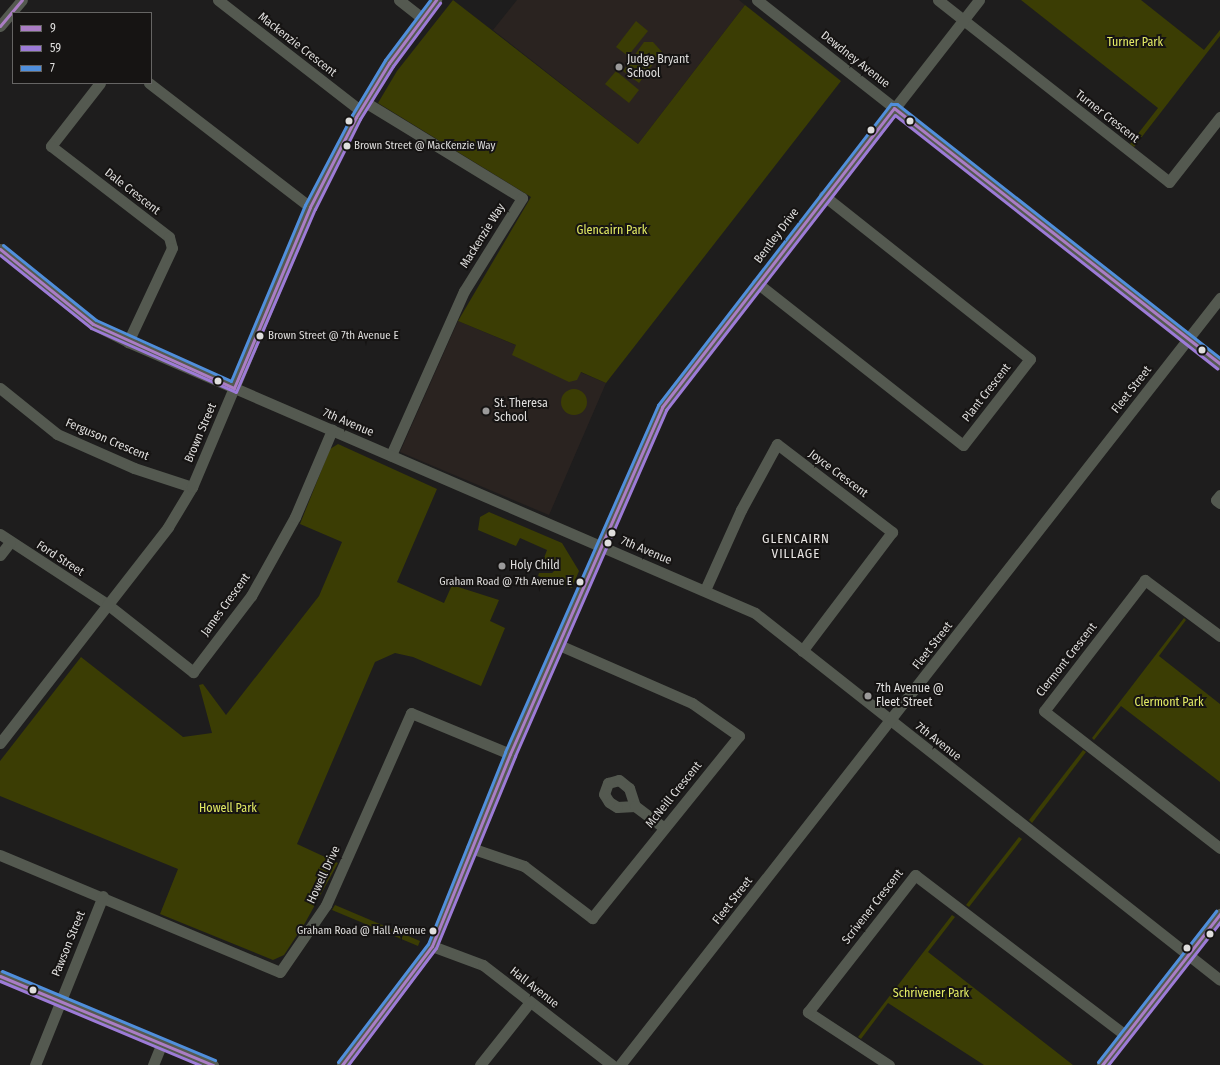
<!DOCTYPE html>
<style>
body{margin:0}
#map{position:relative;width:1220px;height:1065px;overflow:hidden;background:#1e1d1d;font-family:"Fira Sans Condensed",sans-serif}
div>[style]{position:absolute}
.built>*{inset:0;background:#2a2320}
.green>*{inset:0;background:#3b3d04}
.round{border-radius:50%}
.minor>*{height:11px;margin:-5.5px;padding:0 5.5px;transform-origin:5.5px;border-radius:5.5px;background:#545950}
.bus-1>*{height:3px;margin:-1.5px;padding:0 1.5px;transform-origin:1.5px;border-radius:1.5px;background:#aa7dc4}
.bus-2>*{height:3px;margin:-1.5px;padding:0 1.5px;transform-origin:1.5px;border-radius:1.5px;background:#9d7bd7}
.bus-3>*{height:3px;margin:-1.5px;padding:0 1.5px;transform-origin:1.5px;border-radius:1.5px;background:#508fdc}
.dots>*{width:11px;height:11px;translate:-50% -50%;box-sizing:border-box;border:2px solid #161413;border-radius:50%}
span{translate:-50% -50%;white-space:nowrap;text-align:center;line-height:1.15;-webkit-text-stroke:4px #161413;paint-order:stroke}
.bus-label{font-size:11px;color:#dfdedd}
.left{translate:0 -50%;text-align:left}
.right{translate:-100% -50%;text-align:right}
.park-label{font-size:12px;color:#e3eb64}
.street-label{font-size:12px;color:#dfdedd}
.poi-label{font-size:12px;color:#dfdedd}
.neighbourhood-label{font-size:13px;color:#e7e4e2;letter-spacing:1px}
.legend{position:absolute;left:12px;top:12px;width:140px;height:72px;box-sizing:border-box;background:#161413;border:1px solid #666564;margin:0;padding:5px 7px;list-style:none;font-size:12px;color:#dfdedd}
.legend li{display:flex;align-items:center;gap:8px;height:20px}
.legend b{width:20px;border:1px solid #666564}
</style>
<div id="map">
<div class="built">
<i style="clip-path:polygon(517px 0,739px 0,745px 5px,638px 144px,493px 30px)"></i>
<i style="clip-path:polygon(458px 321px,606px 383px,549px 515px,400px 452px)"></i>
</div>
<div class="green">
<i style="clip-path:polygon(453px 0,638px 144px,745px 5px,841px 81px,606px 383px,581px 372px,577px 380px,569px 382px,512px 355px,516px 345px,458px 321px,531px 197px,378px 103px,397px 71px)"></i>
<i style="clip-path:polygon(1021px 0,1141px 0,1204px 50px,1220px 30px,1220px 36px,1134px 147px,1130px 144px,1158px 108px)"></i>
<i style="clip-path:polygon(636px 21px,648px 31px,628px 56px,616px 47px)"></i>
<i style="clip-path:polygon(644px 42px,653px 42px,662px 52px,639px 83px,623px 71px)"></i>
<i style="clip-path:polygon(616px 71px,639px 90px,629px 103px,605px 84px)"></i>
<i class="round" style="left:561px;top:389px;width:26px;height:26px"></i>
<i style="clip-path:polygon(338px 444px,437px 489px,397px 582px,444px 603px,452px 585px,499px 600px,490px 621px,505px 628px,481px 686px,413px 657px,395px 653px,375px 662px,297px 844px,338px 863px,305px 923px,284px 955px,273px 960px,160px 914px,178px 869px,0 796px,0 761px,81px 657px,183px 737px,212px 733px,199px 685px,203px 684px,226px 715px,319px 596px,342px 542px,300px 524px,330px 449px)"></i>
<i style="clip-path:polygon(489px 512px,562px 543px,579px 571px,572px 588px,538px 576px,539px 573px,552px 573px,557px 568px,544px 558px,547px 550px,520px 538px,516px 546px,478px 530px,480px 517px)"></i>
<i style="clip-path:polygon(1184px 618px,1186px 620px,1159px 656px,1220px 704px,1220px 782px,1121px 706px,1094px 740px,1092px 738px)"></i>
<i style="clip-path:polygon(1083px 750px,1086px 752px,1032px 823px,1029px 820px)"></i>
<i style="clip-path:polygon(1019px 837px,1022px 839px,969px 907px,966px 905px)"></i>
<i style="clip-path:polygon(335px 905px,420px 941px,418px 946px,332px 910px)"></i>
<i style="clip-path:polygon(952px 915px,955px 917px,928px 952px,1073px 1065px,984px 1065px,888px 1003px,861px 1039px,858px 1037px)"></i>
</div>
<div class="minor">
<i style="left:218px;top:0;width:180px;rotate:37.8deg"></i>
<i style="left:399px;top:0;width:29px;rotate:38deg"></i>
<i style="left:757px;top:0;width:589px;rotate:38.17deg"></i>
<i style="left:938px;top:0;width:294px;rotate:38.2deg"></i>
<i style="left:1169px;top:182px;width:83px;rotate:-51.9deg"></i>
<i style="left:0;top:26px;width:34px;rotate:-50deg"></i>
<i style="left:100px;top:83px;width:80px;rotate:127.9deg"></i>
<i style="left:51px;top:146px;width:149px;rotate:37.6deg"></i>
<i style="left:169px;top:237px;width:11px;rotate:75deg"></i>
<i style="left:172px;top:248px;width:104px;rotate:115.1deg"></i>
<i style="left:149px;top:83px;width:203px;rotate:37.6deg"></i>
<i style="left:365px;top:102px;width:184px;rotate:31.4deg"></i>
<i style="left:522px;top:198px;width:110px;rotate:121.9deg"></i>
<i style="left:464px;top:291px;width:180px;rotate:114deg"></i>
<i style="left:0;top:249px;width:119px;rotate:38.9deg"></i>
<i style="left:93px;top:324px;width:39px;rotate:27deg"></i>
<i style="left:128px;top:342px;width:683px;rotate:23.37deg"></i>
<i style="left:755px;top:613px;width:592px;rotate:38.28deg"></i>
<i style="left:757px;top:283px;width:262px;rotate:38.2deg"></i>
<i style="left:963px;top:445px;width:109px;rotate:-52.1deg"></i>
<i style="left:1030px;top:359px;width:263px;rotate:-141.6deg"></i>
<i style="left:0;top:388px;width:73px;rotate:38.9deg"></i>
<i style="left:57px;top:434px;width:84px;rotate:23.8deg"></i>
<i style="left:134px;top:468px;width:61px;rotate:18.1deg"></i>
<i style="left:1220px;top:495px;width:6px;rotate:129deg"></i>
<i style="left:1216px;top:500px;width:5px;rotate:37deg"></i>
<i style="left:0;top:534px;width:128px;rotate:33.2deg"></i>
<i style="left:107px;top:604px;width:110px;rotate:38.3deg"></i>
<i style="left:193px;top:672px;width:96px;rotate:-52.7deg"></i>
<i style="left:251px;top:596px;width:90px;rotate:-60.9deg"></i>
<i style="left:295px;top:517px;width:95px;rotate:-67deg"></i>
<i style="left:0;top:555px;width:16px;rotate:-52deg"></i>
<i style="left:705px;top:590px;width:88px;rotate:-65.8deg"></i>
<i style="left:741px;top:510px;width:75px;rotate:-61.4deg"></i>
<i style="left:777px;top:444px;width:145px;rotate:37.4deg"></i>
<i style="left:892px;top:532px;width:149px;rotate:127.1deg"></i>
<i style="left:1220px;top:636px;width:94px;rotate:-143.3deg"></i>
<i style="left:1145px;top:580px;width:165px;rotate:127.6deg"></i>
<i style="left:1044px;top:711px;width:223px;rotate:37.9deg"></i>
<i style="left:0;top:743px;width:274px;rotate:-52.1deg"></i>
<i style="left:168px;top:527px;width:47px;rotate:-59deg"></i>
<i style="left:192px;top:487px;width:304px;rotate:-67.1deg"></i>
<i style="left:310px;top:207px;width:101px;rotate:-62.9deg"></i>
<i style="left:356px;top:117px;width:63px;rotate:-58.6deg"></i>
<i style="left:389px;top:63px;width:79px;rotate:-53.3deg"></i>
<i style="left:635px;top:806px;width:18px;rotate:177deg"></i>
<i style="left:617px;top:807px;width:9px;rotate:-148deg"></i>
<i style="left:609px;top:802px;width:9px;rotate:-122deg"></i>
<i style="left:604px;top:794px;width:12px;rotate:-70deg"></i>
<i style="left:608px;top:783px;width:11px;rotate:-15deg"></i>
<i style="left:619px;top:780px;width:13px;rotate:39deg"></i>
<i style="left:629px;top:788px;width:19px;rotate:72deg"></i>
<i style="left:635px;top:806px;width:36px;rotate:37deg"></i>
<i style="left:471px;top:848px;width:56px;rotate:18.8deg"></i>
<i style="left:524px;top:866px;width:86px;rotate:37.4deg"></i>
<i style="left:592px;top:918px;width:234px;rotate:-51.1deg"></i>
<i style="left:739px;top:736px;width:57px;rotate:-144.9deg"></i>
<i style="left:692px;top:703px;width:145px;rotate:-156.4deg"></i>
<i style="left:0;top:855px;width:303px;rotate:22.7deg"></i>
<i style="left:280px;top:972px;width:81px;rotate:-55.5deg"></i>
<i style="left:326px;top:905px;width:210px;rotate:-66.1deg"></i>
<i style="left:411px;top:713px;width:107px;rotate:22.5deg"></i>
<i style="left:432px;top:946px;width:54px;rotate:20.4deg"></i>
<i style="left:483px;top:965px;width:163px;rotate:37.8deg"></i>
<i style="left:0;top:976px;width:231px;rotate:22.7deg"></i>
<i style="left:35px;top:1065px;width:182px;rotate:-68.1deg"></i>
<i style="left:153px;top:1065px;width:22px;rotate:-68deg"></i>
<i style="left:342px;top:1065px;width:149px;rotate:-52.9deg"></i>
<i style="left:432px;top:946px;width:207px;rotate:-67.9deg"></i>
<i style="left:510px;top:754px;width:379px;rotate:-66.3deg"></i>
<i style="left:662px;top:407px;width:516px;rotate:-52.09deg"></i>
<i style="left:480px;top:1065px;width:80px;rotate:-51.6deg"></i>
<i style="left:620px;top:1065px;width:974px;rotate:-51.97deg"></i>
<i style="left:889px;top:1065px;width:97px;rotate:-146.8deg"></i>
<i style="left:808px;top:1012px;width:174px;rotate:-52deg"></i>
<i style="left:915px;top:875px;width:264px;rotate:37.3deg"></i>
<i style="left:1102px;top:1065px;width:192px;rotate:-52deg"></i>
</div>
<div class="bus-1">
<i style="left:0;top:26px;width:34px;rotate:-50deg"></i>
<i style="left:0;top:249px;width:119px;rotate:38.9deg"></i>
<i style="left:93px;top:324px;width:155px;rotate:24.4deg"></i>
<i style="left:234px;top:388px;width:196px;rotate:-67.2deg"></i>
<i style="left:310px;top:207px;width:101px;rotate:-62.9deg"></i>
<i style="left:356px;top:117px;width:63px;rotate:-58.6deg"></i>
<i style="left:389px;top:63px;width:79px;rotate:-53.3deg"></i>
<i style="left:0;top:976px;width:231px;rotate:22.7deg"></i>
<i style="left:342px;top:1065px;width:149px;rotate:-52.9deg"></i>
<i style="left:432px;top:946px;width:207px;rotate:-67.9deg"></i>
<i style="left:510px;top:754px;width:379px;rotate:-66.3deg"></i>
<i style="left:662px;top:407px;width:378px;rotate:-52.2deg"></i>
<i style="left:894px;top:108px;width:415px;rotate:38.1deg"></i>
<i style="left:1102px;top:1065px;width:192px;rotate:-52deg"></i>
</div>
<div class="bus-2">
<i style="left:0;top:255px;width:117px;rotate:38.7deg"></i>
<i style="left:91px;top:328px;width:158px;rotate:23.8deg"></i>
<i style="left:236px;top:392px;width:199px;rotate:-66.7deg"></i>
<i style="left:315px;top:209px;width:101px;rotate:-63.4deg"></i>
<i style="left:360px;top:119px;width:62px;rotate:-58.1deg"></i>
<i style="left:393px;top:66px;width:79px;rotate:-53.3deg"></i>
<i style="left:0;top:981px;width:217px;rotate:22.8deg"></i>
<i style="left:348px;top:1065px;width:146px;rotate:-53.1deg"></i>
<i style="left:436px;top:948px;width:208px;rotate:-67.6deg"></i>
<i style="left:515px;top:756px;width:378px;rotate:-66.4deg"></i>
<i style="left:666px;top:410px;width:373px;rotate:-52.2deg"></i>
<i style="left:895px;top:115px;width:410px;rotate:38.2deg"></i>
<i style="left:1108px;top:1065px;width:182px;rotate:-51.9deg"></i>
</div>
<div class="bus-3">
<i style="left:3px;top:245px;width:119px;rotate:38.9deg"></i>
<i style="left:96px;top:320px;width:148px;rotate:24.3deg"></i>
<i style="left:231px;top:381px;width:191px;rotate:-67.2deg"></i>
<i style="left:305px;top:205px;width:102px;rotate:-62.4deg"></i>
<i style="left:352px;top:115px;width:64px;rotate:-59deg"></i>
<i style="left:385px;top:60px;width:75px;rotate:-53.1deg"></i>
<i style="left:2px;top:971px;width:231px;rotate:22.7deg"></i>
<i style="left:338px;top:1062px;width:148px;rotate:-52.7deg"></i>
<i style="left:428px;top:944px;width:207px;rotate:-68.1deg"></i>
<i style="left:505px;top:752px;width:379px;rotate:-66.2deg"></i>
<i style="left:658px;top:405px;width:381px;rotate:-52.3deg"></i>
<i style="left:891px;top:104px;width:6px"></i>
<i style="left:897px;top:104px;width:411px;rotate:38.2deg"></i>
<i style="left:1098px;top:1062px;width:192px;rotate:-52deg"></i>
</div>
<div class="dots">
<i style="left:619px;top:67px;background:#9b9a9a"></i>
<i style="left:349px;top:121px;background:#dfdedd"></i>
<i style="left:910px;top:121px;background:#dfdedd"></i>
<i style="left:871px;top:130px;background:#dfdedd"></i>
<i style="left:347px;top:146px;background:#dfdedd"></i>
<i style="left:260px;top:336px;background:#dfdedd"></i>
<i style="left:1202px;top:350px;background:#dfdedd"></i>
<i style="left:218px;top:381px;background:#dfdedd"></i>
<i style="left:486px;top:411px;background:#9b9a9a"></i>
<i style="left:612px;top:533px;background:#dfdedd"></i>
<i style="left:608px;top:543px;background:#dfdedd"></i>
<i style="left:502px;top:566px;background:#9b9a9a"></i>
<i style="left:580px;top:582px;background:#dfdedd"></i>
<i style="left:868px;top:696px;background:#9b9a9a"></i>
<i style="left:433px;top:931px;background:#dfdedd"></i>
<i style="left:1210px;top:934px;background:#dfdedd"></i>
<i style="left:1187px;top:948px;background:#dfdedd"></i>
<i style="left:33px;top:990px;background:#dfdedd"></i>
</div>
<div class="bus-label">
<span class="left" style="left:354px;top:146px">Brown Street @ MacKenzie Way</span>
<span class="left" style="left:268px;top:336px">Brown Street @ 7th Avenue E</span>
<span class="right" style="left:572px;top:582px">Graham Road @ 7th Avenue E</span>
<span class="right" style="left:426px;top:931px">Graham Road @ Hall Avenue</span>
</div>
<div class="park-label">
<span style="left:1135px;top:43px">Turner Park</span>
<span style="left:612px;top:231px">Glencairn Park</span>
<span style="left:1169px;top:703px">Clermont Park</span>
<span style="left:228px;top:809px">Howell Park</span>
<span style="left:931px;top:994px">Schrivener Park</span>
</div>
<div class="street-label">
<span style="left:297px;top:45px;rotate:38deg">Mackenzie Crescent</span>
<span style="left:855px;top:60px;rotate:38deg">Dewdney Avenue</span>
<span style="left:1107px;top:117px;rotate:38deg">Turner Crescent</span>
<span style="left:132px;top:192px;rotate:38deg">Dale Crescent</span>
<span style="left:483px;top:236px;rotate:-58deg">Mackenzie Way</span>
<span style="left:777px;top:236px;rotate:-53deg">Bentley Drive</span>
<span style="left:1132px;top:390px;rotate:-52deg">Fleet Street</span>
<span style="left:987px;top:393px;rotate:-52deg">Plant Crescent</span>
<span style="left:348px;top:423px;rotate:23deg">7th Avenue</span>
<span style="left:201px;top:433px;rotate:-67deg">Brown Street</span>
<span style="left:107px;top:440px;rotate:23deg">Ferguson Crescent</span>
<span style="left:838px;top:474px;rotate:37deg">Joyce Crescent</span>
<span style="left:646px;top:551px;rotate:23deg">7th Avenue</span>
<span style="left:60px;top:559px;rotate:33deg">Ford Street</span>
<span style="left:226px;top:605px;rotate:-54deg">James Crescent</span>
<span style="left:933px;top:646px;rotate:-52deg">Fleet Street</span>
<span style="left:1067px;top:660px;rotate:-52deg">Clermont Crescent</span>
<span style="left:938px;top:742px;rotate:38deg">7th Avenue</span>
<span style="left:674px;top:795px;rotate:-51deg">McNeill Crescent</span>
<span style="left:324px;top:875px;rotate:-65deg">Howell Drive</span>
<span style="left:733px;top:901px;rotate:-52deg">Fleet Street</span>
<span style="left:873px;top:907px;rotate:-52deg">Scrivener Crescent</span>
<span style="left:69px;top:944px;rotate:-68deg">Pawson Street</span>
<span style="left:534px;top:988px;rotate:38deg">Hall Avenue</span>
</div>
<div class="poi-label">
<span class="left" style="left:627px;top:67px">Judge Bryant<br>School</span>
<span class="left" style="left:494px;top:411px">St. Theresa<br>School</span>
<span class="left" style="left:510px;top:566px">Holy Child</span>
<span class="left" style="left:876px;top:696px">7th Avenue @<br>Fleet Street</span>
</div>
<div class="neighbourhood-label">
<span style="left:796px;top:547px">GLENCAIRN<br>VILLAGE</span>
</div>
<ul class="legend">
<li><b style="height:5px;background:#aa7dc4"></b>9</li>
<li><b style="height:5px;background:#9d7bd7"></b>59</li>
<li><b style="height:5px;background:#508fdc"></b>7</li>
</ul>
</div>
